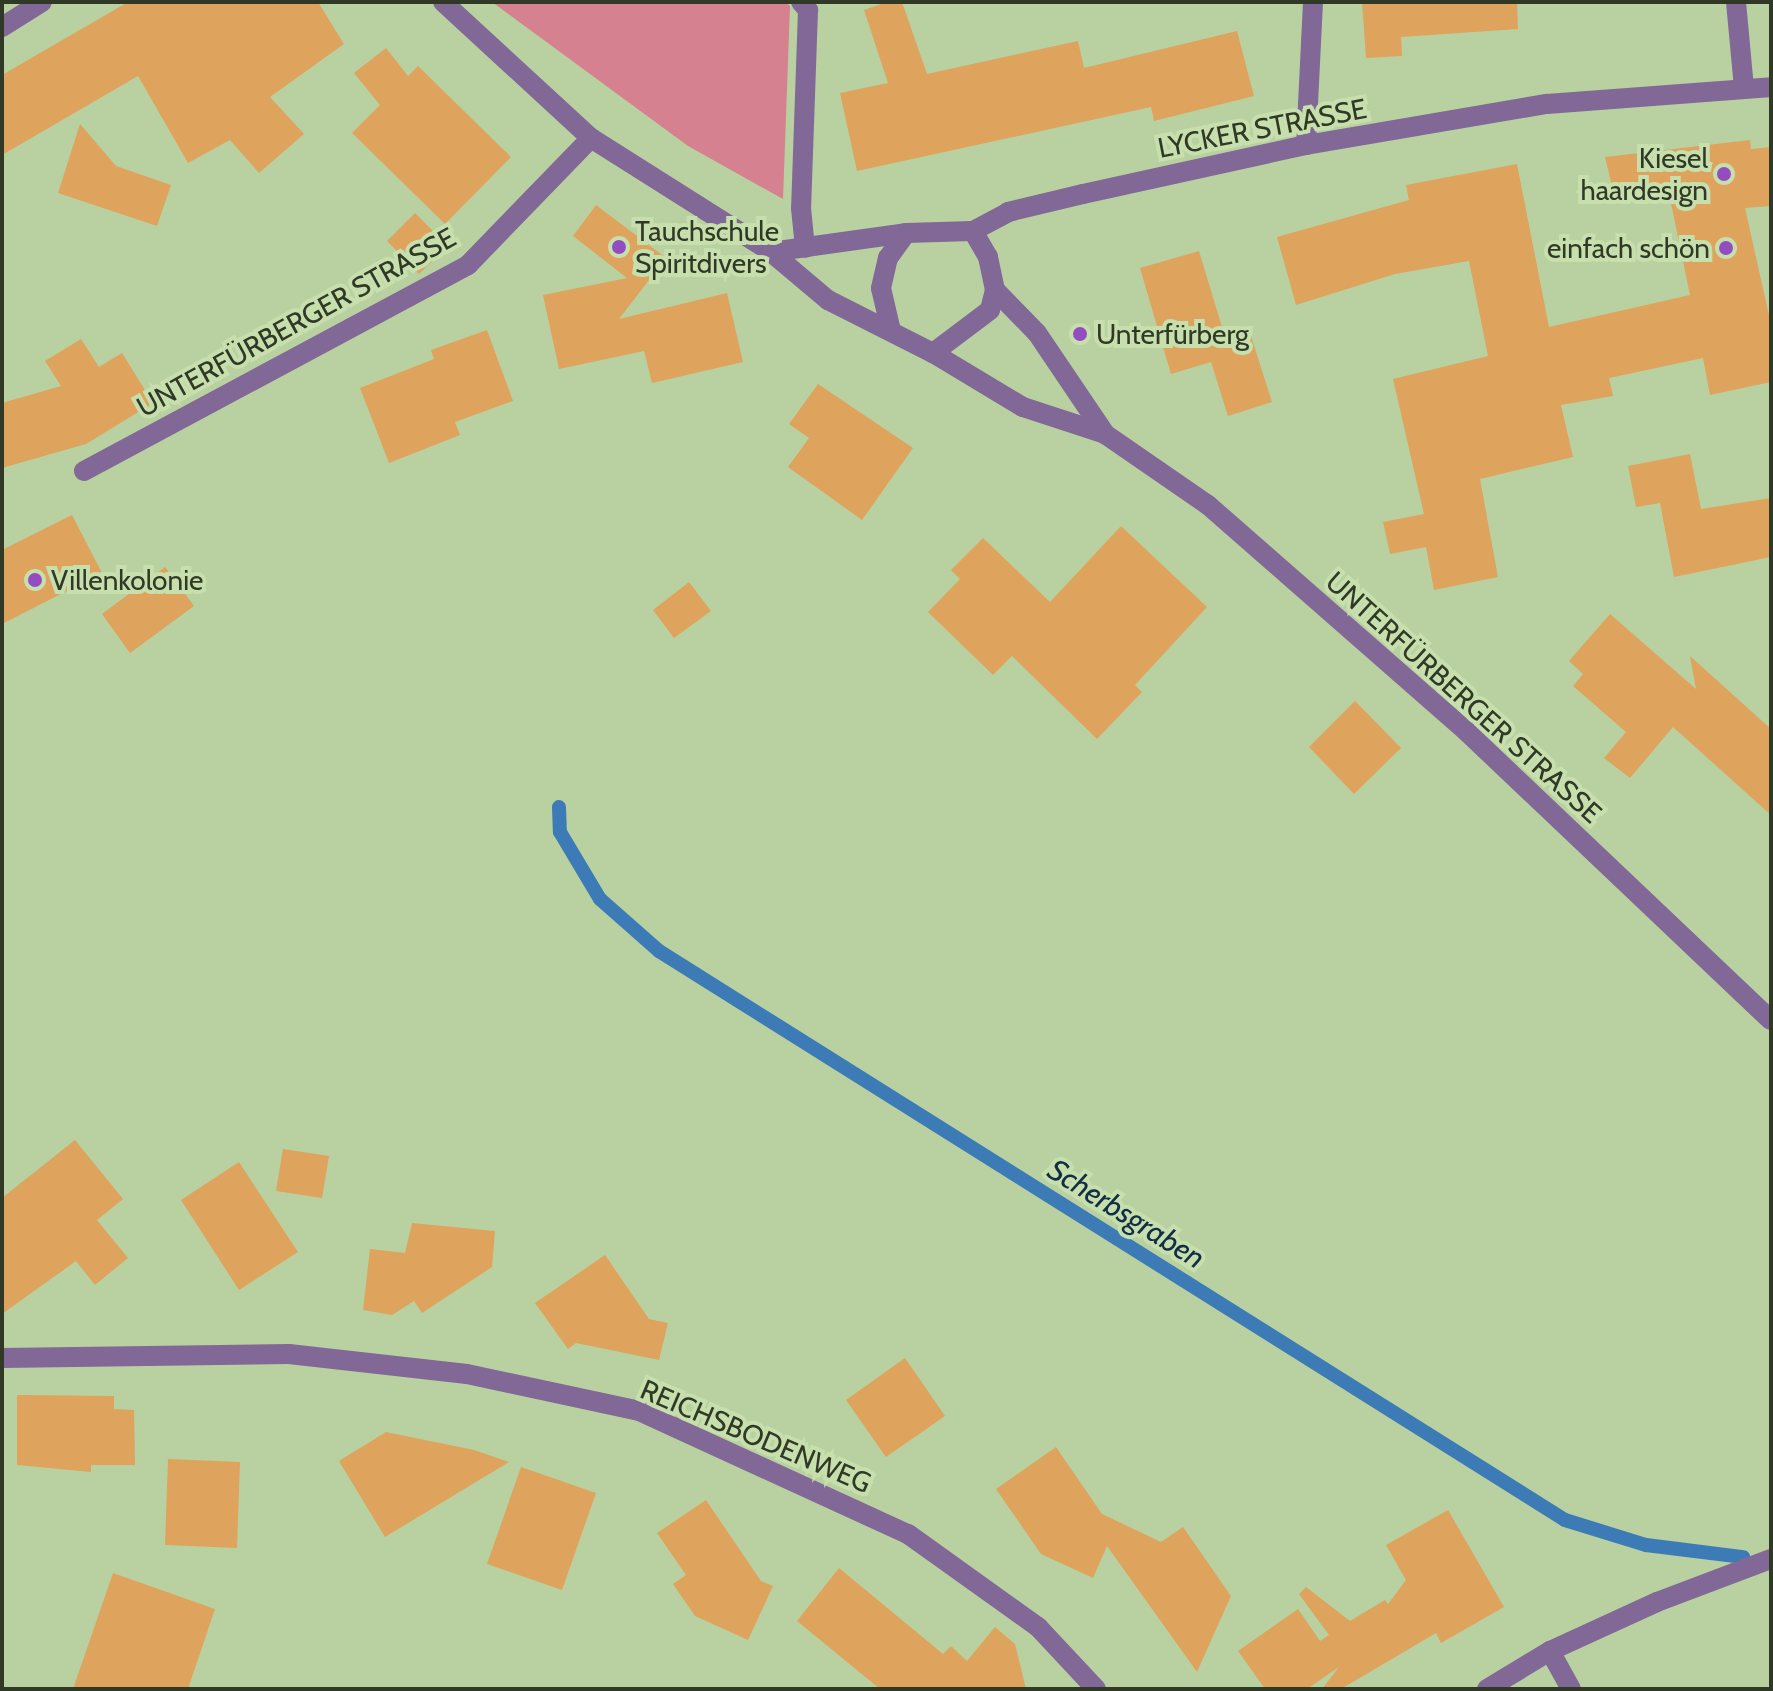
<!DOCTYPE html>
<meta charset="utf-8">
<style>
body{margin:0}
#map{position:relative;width:1773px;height:1691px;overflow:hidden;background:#b9d1a1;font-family:Cabin,sans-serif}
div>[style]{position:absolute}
.green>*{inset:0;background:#d6818f}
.stream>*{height:14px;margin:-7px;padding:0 7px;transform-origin:7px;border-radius:7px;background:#3c7bb6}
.building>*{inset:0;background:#dea35c}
.minor>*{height:20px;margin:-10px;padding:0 10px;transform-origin:10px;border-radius:10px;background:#826897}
.dots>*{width:22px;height:22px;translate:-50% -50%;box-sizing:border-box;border:4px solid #c6dfad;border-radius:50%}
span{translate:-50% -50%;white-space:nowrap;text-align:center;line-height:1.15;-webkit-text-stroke:8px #c6dfad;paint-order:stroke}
.street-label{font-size:28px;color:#303926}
.poi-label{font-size:28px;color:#303926}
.right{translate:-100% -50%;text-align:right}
.left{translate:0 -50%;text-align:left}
.water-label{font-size:30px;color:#132d47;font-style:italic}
.frame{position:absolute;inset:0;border:4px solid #303926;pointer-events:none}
</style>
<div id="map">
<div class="green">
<i style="clip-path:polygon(492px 2px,786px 2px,790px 6px,783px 199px,688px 146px)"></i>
</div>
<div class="stream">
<i style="left:559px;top:807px;width:25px;rotate:88deg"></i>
<i style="left:560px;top:832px;width:78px;rotate:59.2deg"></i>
<i style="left:600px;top:899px;width:79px;rotate:41.4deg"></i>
<i style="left:659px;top:951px;width:1070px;rotate:32.13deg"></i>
<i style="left:1565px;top:1520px;width:85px;rotate:17.2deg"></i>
<i style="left:1646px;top:1545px;width:98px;rotate:7.1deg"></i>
</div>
<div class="building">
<i style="clip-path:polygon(128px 2px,318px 2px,344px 44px,270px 97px,304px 134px,259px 173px,230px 140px,188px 163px,138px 76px,2px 155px,2px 75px)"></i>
<i style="clip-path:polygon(887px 2px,902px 2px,927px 74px,1078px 41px,1084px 68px,1237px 31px,1254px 96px,1154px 121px,1151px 107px,857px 171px,840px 93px,888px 83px,864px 10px)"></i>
<i style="clip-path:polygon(1362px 2px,1517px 2px,1518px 29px,1401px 37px,1402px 56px,1366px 58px)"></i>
<i style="clip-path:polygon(386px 48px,408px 76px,418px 66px,511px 157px,445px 224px,352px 133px,380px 105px,354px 73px)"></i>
<i style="clip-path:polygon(80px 124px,116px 166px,171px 185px,157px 226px,58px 193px)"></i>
<i style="clip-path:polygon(1750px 140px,1751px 149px,1771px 147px,1771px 206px,1745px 208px,1771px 324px,1771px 382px,1710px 395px,1703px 358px,1609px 378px,1613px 396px,1561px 405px,1573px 457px,1480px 479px,1498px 577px,1434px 590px,1426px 547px,1390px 554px,1383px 522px,1424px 514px,1393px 379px,1488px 356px,1469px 261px,1395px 274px,1296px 305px,1277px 237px,1409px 200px,1406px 185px,1517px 164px,1549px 327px,1690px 295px,1667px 184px,1614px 195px,1605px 157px)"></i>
<i style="clip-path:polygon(596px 205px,666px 258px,619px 319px,727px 293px,743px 362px,652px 383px,644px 351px,559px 369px,543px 295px,627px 278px,573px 236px)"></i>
<i style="clip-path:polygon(415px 213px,448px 246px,419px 274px,387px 241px)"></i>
<i style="clip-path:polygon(1199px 251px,1226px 340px,1250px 333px,1272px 402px,1228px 416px,1211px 362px,1171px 374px,1140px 268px)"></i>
<i style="clip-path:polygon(487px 330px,513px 401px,455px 422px,460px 435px,389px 463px,360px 388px,434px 359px,431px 350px)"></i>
<i style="clip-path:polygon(81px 339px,99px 367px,122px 353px,153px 403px,86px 444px,2px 468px,2px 403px,61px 386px,45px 361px)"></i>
<i style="clip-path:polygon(818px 384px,913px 448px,862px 520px,788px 467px,809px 438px,789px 424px)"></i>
<i style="clip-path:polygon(1690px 454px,1701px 509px,1771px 498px,1771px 557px,1674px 577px,1660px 503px,1636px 507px,1628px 466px)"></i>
<i style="clip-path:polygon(72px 515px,102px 573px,2px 624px,2px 550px)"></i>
<i style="clip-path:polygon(1121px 526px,1207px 607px,1135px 685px,1142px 692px,1097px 739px,1012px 656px,993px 675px,928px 612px,960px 579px,951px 570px,983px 538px,1050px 602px)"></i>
<i style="clip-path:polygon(165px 567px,194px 606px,130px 653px,102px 614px)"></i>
<i style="clip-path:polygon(689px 582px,711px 611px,674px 638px,653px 610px)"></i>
<i style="clip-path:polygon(1610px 614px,1696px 689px,1690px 656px,1771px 729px,1771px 815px,1673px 727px,1630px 778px,1604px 758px,1626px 732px,1573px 686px,1583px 674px,1569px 661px)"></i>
<i style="clip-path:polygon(1355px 701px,1401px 748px,1354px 794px,1309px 747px)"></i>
<i style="clip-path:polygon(75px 1140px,123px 1199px,97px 1220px,128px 1258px,95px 1285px,76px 1261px,2px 1314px,2px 1198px)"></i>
<i style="clip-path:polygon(283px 1149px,329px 1156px,322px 1198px,276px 1191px)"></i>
<i style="clip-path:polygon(239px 1162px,298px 1252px,239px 1290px,181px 1200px)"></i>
<i style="clip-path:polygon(412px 1223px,495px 1231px,492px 1267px,422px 1313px,414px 1301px,392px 1315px,363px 1310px,370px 1249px,405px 1253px)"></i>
<i style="clip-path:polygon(605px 1255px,649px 1319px,668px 1323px,659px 1360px,576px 1343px,568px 1349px,535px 1303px)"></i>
<i style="clip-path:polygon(905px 1358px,945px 1416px,886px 1457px,846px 1400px)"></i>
<i style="clip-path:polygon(17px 1395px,114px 1396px,114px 1409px,134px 1410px,135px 1465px,91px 1465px,91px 1472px,17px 1465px)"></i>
<i style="clip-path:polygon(386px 1432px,474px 1450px,509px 1462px,385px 1537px,339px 1461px)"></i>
<i style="clip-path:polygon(1056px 1447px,1102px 1514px,1161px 1542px,1183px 1527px,1231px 1596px,1197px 1672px,1107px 1546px,1093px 1578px,1041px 1554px,996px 1489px)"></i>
<i style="clip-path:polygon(168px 1459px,240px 1462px,237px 1548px,165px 1545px)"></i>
<i style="clip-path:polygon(521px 1467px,596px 1493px,562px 1590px,487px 1564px)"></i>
<i style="clip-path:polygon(706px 1500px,761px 1581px,773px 1586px,748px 1640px,695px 1616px,673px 1584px,686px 1575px,657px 1533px)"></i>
<i style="clip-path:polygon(1448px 1510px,1504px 1607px,1441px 1643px,1436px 1633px,1341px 1689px,1322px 1689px,1339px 1667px,1307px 1689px,1265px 1689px,1238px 1651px,1298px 1609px,1320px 1641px,1329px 1635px,1299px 1594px,1306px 1587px,1350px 1621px,1385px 1600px,1388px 1604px,1406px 1580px,1386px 1545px)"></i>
<i style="clip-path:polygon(839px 1568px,943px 1654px,951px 1646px,967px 1661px,995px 1627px,1015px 1644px,1026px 1689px,880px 1689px,797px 1621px)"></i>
<i style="clip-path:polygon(113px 1573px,215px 1609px,188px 1689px,73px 1689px)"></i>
</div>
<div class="minor">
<i style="left:443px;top:2px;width:201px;rotate:42.6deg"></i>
<i style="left:591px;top:138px;width:213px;rotate:32.3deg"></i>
<i style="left:771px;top:252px;width:75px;rotate:40.1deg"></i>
<i style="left:828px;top:300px;width:118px;rotate:26.8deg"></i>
<i style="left:933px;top:353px;width:105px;rotate:31deg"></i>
<i style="left:1023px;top:407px;width:86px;rotate:18.2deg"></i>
<i style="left:1105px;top:434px;width:125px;rotate:34.6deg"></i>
<i style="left:1208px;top:505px;width:343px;rotate:41.2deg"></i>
<i style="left:1466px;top:731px;width:420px;rotate:43.5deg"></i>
<i style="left:801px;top:2px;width:11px;rotate:49deg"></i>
<i style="left:808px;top:10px;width:198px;rotate:92deg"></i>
<i style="left:801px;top:208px;width:40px;rotate:84.3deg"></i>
<i style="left:1736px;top:2px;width:87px;rotate:84.7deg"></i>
<i style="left:2px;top:27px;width:47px;rotate:-32deg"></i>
<i style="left:1306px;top:145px;width:143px;rotate:-87.2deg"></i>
<i style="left:771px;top:252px;width:136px;rotate:-8deg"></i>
<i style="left:906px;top:233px;width:67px;rotate:-1.7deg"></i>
<i style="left:973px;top:231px;width:40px;rotate:-28deg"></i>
<i style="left:1008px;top:212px;width:77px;rotate:-13.5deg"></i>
<i style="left:1083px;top:194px;width:228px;rotate:-12.4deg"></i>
<i style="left:1306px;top:145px;width:244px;rotate:-9.7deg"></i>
<i style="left:1547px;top:104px;width:225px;rotate:-4.3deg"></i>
<i style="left:995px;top:290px;width:60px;rotate:45.7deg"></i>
<i style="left:1037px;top:333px;width:122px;rotate:56deg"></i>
<i style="left:891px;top:331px;width:44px;rotate:-103.1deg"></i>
<i style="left:881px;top:288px;width:31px;rotate:-77deg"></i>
<i style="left:888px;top:258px;width:31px;rotate:-54deg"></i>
<i style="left:933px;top:353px;width:71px;rotate:-37deg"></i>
<i style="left:990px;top:310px;width:21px;rotate:-76deg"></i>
<i style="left:995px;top:290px;width:34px;rotate:-102deg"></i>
<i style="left:988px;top:257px;width:30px;rotate:-120deg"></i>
<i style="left:84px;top:471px;width:436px;rotate:-28.2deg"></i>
<i style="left:468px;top:265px;width:177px;rotate:-45.9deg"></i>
<i style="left:2px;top:1358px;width:287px;rotate:-0.8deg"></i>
<i style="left:289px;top:1354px;width:179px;rotate:6.4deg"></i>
<i style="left:467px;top:1374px;width:176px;rotate:12.1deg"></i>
<i style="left:639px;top:1411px;width:296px;rotate:24.6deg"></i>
<i style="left:908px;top:1534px;width:160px;rotate:35.6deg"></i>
<i style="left:1038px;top:1627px;width:85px;rotate:46.9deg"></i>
<i style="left:1550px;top:1651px;width:43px;rotate:61.1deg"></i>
<i style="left:1487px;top:1689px;width:74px;rotate:-31.1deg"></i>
<i style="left:1550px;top:1651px;width:118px;rotate:-24.6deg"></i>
<i style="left:1657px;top:1602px;width:122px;rotate:-20.7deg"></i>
</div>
<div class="dots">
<i style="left:1724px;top:174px;background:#934dc1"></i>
<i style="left:619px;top:247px;background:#934dc1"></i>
<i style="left:1726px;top:248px;background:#934dc1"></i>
<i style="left:1080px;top:334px;background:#934dc1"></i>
<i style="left:35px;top:580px;background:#934dc1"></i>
</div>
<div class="street-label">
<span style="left:1262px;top:128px;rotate:-11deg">LYCKER STRASSE</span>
<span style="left:296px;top:322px;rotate:-29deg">UNTERFÜRBERGER STRASSE</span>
<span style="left:1464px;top:697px;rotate:42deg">UNTERFÜRBERGER STRASSE</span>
<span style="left:756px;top:1436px;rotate:23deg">REICHSBODENWEG</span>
</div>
<div class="poi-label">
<span class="right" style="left:1708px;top:174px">Kiesel<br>haardesign</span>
<span class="left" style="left:635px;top:247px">Tauchschule<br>Spiritdivers</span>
<span class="right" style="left:1710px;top:248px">einfach schön</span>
<span class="left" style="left:1096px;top:334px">Unterfürberg</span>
<span class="left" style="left:51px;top:580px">Villenkolonie</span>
</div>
<div class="water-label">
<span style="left:1126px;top:1214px;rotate:32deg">Scherbsgraben</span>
</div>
<div class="frame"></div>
</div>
